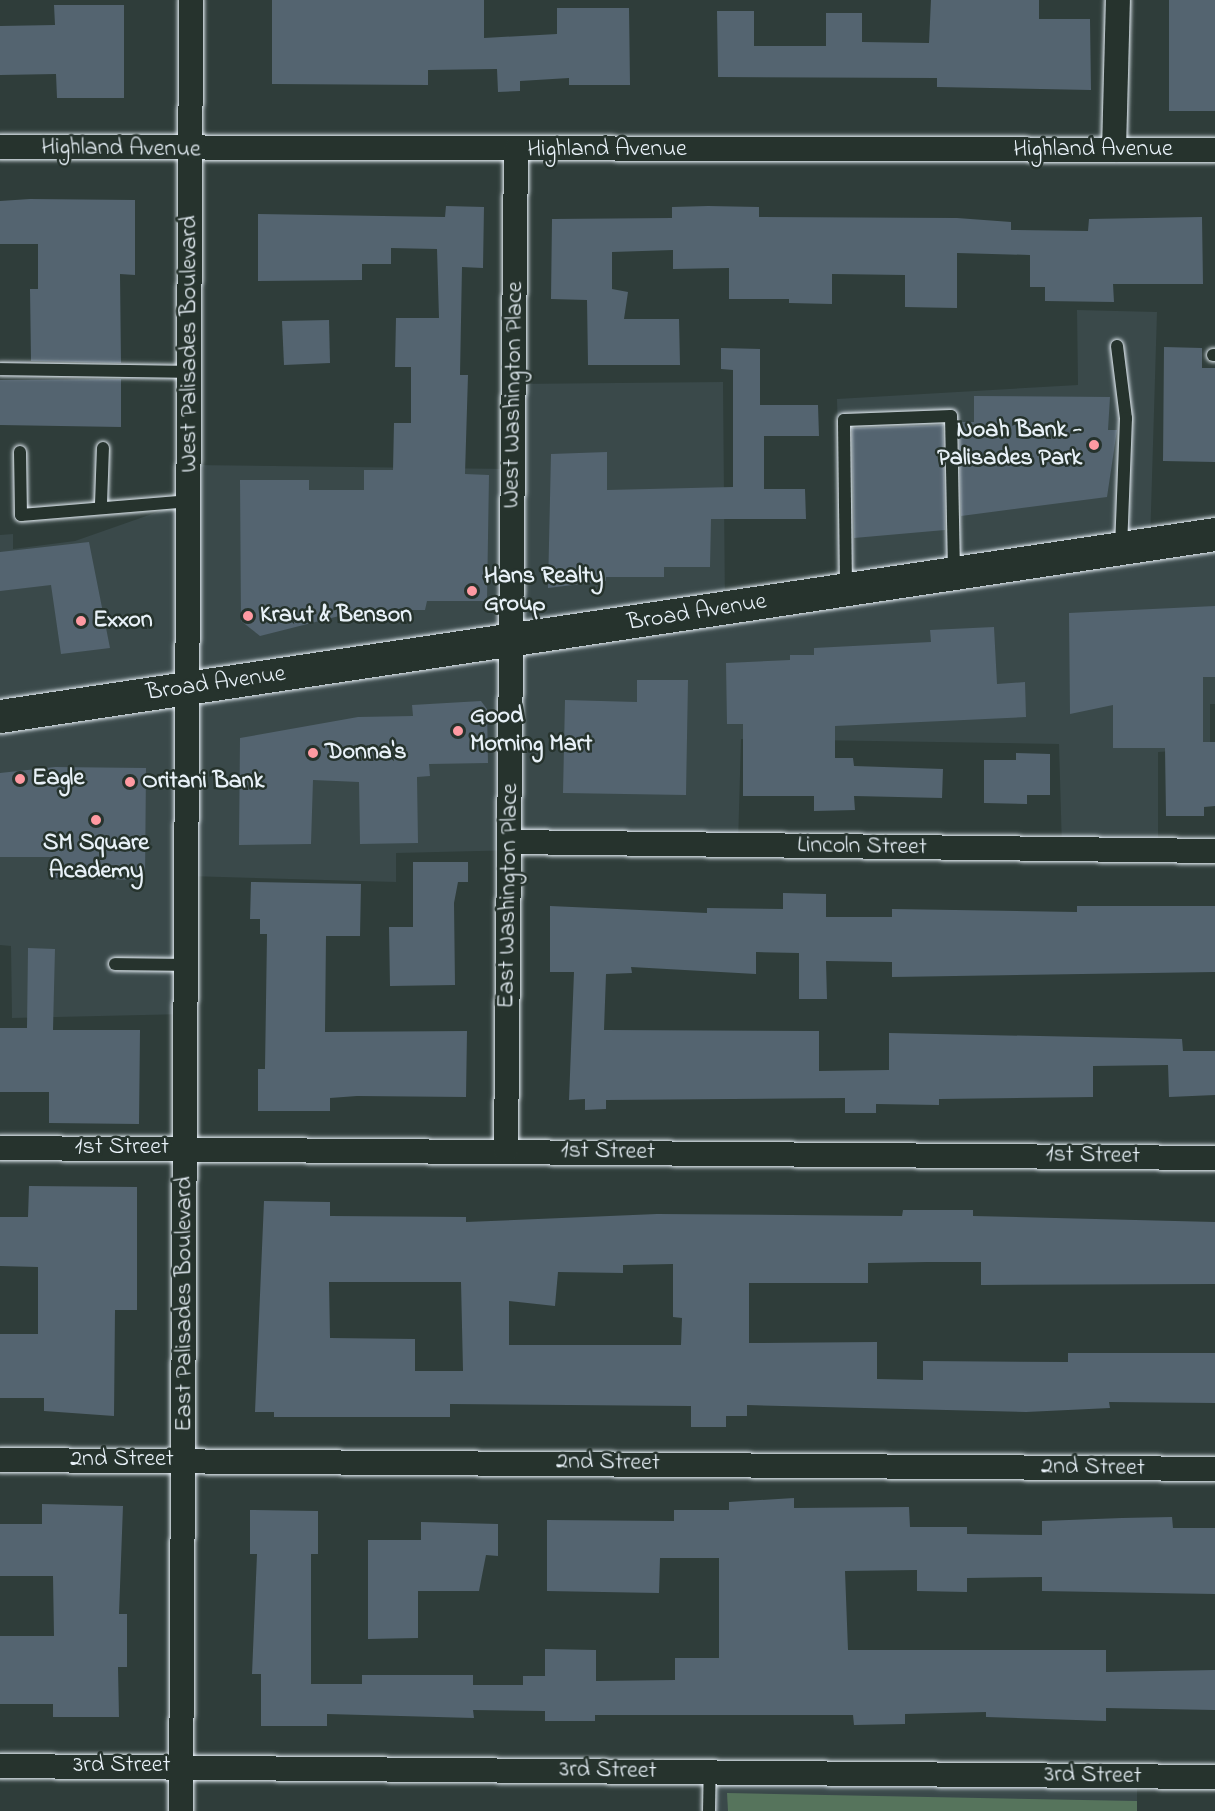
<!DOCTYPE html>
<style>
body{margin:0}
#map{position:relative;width:1215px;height:1811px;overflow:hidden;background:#2f3d3a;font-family:"Indie Flower",sans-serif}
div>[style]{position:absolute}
.built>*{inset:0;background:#3a494a}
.green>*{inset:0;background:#56745c}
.building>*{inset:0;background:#546470}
.roads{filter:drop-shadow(0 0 2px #e8f1f8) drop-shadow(0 0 2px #e8f1f8)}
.lane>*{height:12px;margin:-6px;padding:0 6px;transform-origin:6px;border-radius:6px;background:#26332d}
.street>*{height:24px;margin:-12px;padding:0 12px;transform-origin:12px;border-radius:12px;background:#26332d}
.secondary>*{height:33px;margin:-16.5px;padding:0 16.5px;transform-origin:16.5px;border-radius:16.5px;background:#26332d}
.dots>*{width:16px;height:16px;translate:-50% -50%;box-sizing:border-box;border:3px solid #26332d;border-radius:50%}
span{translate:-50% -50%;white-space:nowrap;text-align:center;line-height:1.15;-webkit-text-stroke:5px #26332d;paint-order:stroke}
.street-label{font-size:24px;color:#e8f1f8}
.poi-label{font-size:24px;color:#e8f1f8;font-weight:700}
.right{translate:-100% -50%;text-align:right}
.left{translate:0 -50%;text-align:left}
</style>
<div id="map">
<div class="built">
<i style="clip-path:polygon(1077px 310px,1157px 312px,1150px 544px,1215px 534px,1215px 704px,1210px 704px,1210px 749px,1158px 752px,1158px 850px,1062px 849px,1059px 744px,741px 739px,738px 845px,396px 853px,396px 882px,188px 876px,187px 1014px,12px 1018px,11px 946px,0 945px,0 535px,13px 534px,13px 549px,75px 541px,189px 501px,190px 465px,513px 469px,514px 384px,723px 382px,725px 608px,842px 590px,837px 399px,1078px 385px)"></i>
<i style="clip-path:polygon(710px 1772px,1137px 1776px,1137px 1811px,709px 1811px)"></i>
</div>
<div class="green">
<i style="clip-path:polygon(727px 1793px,1137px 1801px,1137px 1811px,728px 1811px)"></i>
</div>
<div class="building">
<i style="clip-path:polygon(272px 0,484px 0,484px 38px,557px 34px,557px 8px,629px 8px,630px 85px,569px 85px,569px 78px,520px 81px,520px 91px,498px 92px,497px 69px,428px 70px,428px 85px,272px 84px)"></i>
<i style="clip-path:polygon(931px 0,1039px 0,1039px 19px,1090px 19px,1091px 90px,937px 87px,937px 78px,718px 77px,717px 11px,754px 11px,754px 46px,826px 46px,826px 13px,862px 13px,862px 42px,929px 43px)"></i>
<i style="clip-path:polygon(1169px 0,1215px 0,1215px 111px,1169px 111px)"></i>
<i style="clip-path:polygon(54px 5px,124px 5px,124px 98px,57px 98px,56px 74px,0 75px,0 26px,55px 25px)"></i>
<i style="clip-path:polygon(30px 199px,135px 200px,135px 275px,120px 274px,121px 363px,31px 361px,30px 289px,38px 289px,38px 244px,0 244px,0 201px)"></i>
<i style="clip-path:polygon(446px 206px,484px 207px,483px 268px,462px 267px,460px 375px,468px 375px,465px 474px,489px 475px,487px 601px,427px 601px,425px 610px,363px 610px,260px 636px,241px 621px,240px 480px,309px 480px,309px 490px,364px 490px,364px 470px,393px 470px,394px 423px,411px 423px,411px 367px,395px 367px,396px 318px,439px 318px,437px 249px,391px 248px,391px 264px,362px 264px,362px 280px,258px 281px,258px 214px,445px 217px)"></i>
<i style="clip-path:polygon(708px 206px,759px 207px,759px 217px,957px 218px,1011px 222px,1011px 230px,1088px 231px,1089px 219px,1202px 217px,1203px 284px,1113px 284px,1114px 302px,1045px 301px,1045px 287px,1030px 287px,1030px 255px,957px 253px,957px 308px,905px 307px,905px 275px,832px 274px,832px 304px,789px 303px,789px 299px,729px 299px,729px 268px,673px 269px,673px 250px,612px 252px,612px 289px,628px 292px,624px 319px,679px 319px,680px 365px,588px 365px,587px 300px,551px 299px,552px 219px,672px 218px,672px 207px)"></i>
<i style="clip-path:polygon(329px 320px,330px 363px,284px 365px,282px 321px)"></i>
<i style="clip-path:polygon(1164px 347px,1202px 348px,1202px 368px,1215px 368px,1215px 462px,1163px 461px)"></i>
<i style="clip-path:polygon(721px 348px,760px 349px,760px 405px,818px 405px,819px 436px,764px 436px,764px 489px,805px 489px,806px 519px,711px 519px,710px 567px,664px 567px,664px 577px,606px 577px,606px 581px,548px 588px,551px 454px,607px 452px,607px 490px,733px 487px,733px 370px,721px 369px)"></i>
<i style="clip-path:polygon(121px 379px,121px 427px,0 425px,0 380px)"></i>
<i style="clip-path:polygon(974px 396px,1110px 397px,1108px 430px,1117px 430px,1107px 497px,961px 516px,959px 422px,974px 422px)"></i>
<i style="clip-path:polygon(943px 425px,945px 530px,854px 538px,852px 428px)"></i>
<i style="clip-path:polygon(89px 542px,110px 648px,61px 654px,51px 585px,0 591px,0 552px)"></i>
<i style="clip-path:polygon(1215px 606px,1215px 677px,1203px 677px,1203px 742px,1215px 742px,1215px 806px,1204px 807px,1204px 816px,1166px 816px,1165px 748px,1113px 748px,1113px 705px,1070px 714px,1069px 613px)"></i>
<i style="clip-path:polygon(994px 627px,997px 684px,1025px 682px,1026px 717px,835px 726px,835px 758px,853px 758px,854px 766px,943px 769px,942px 798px,854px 796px,855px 810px,814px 811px,814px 796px,743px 796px,743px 724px,727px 724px,726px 663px,790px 660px,790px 655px,814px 655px,814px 648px,931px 642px,930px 630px)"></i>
<i style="clip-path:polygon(637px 680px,688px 680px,686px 795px,563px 793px,565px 700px,637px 702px)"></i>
<i style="clip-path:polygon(481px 701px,487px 709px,488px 763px,429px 764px,430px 776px,417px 777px,418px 843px,360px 844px,359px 782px,313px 780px,311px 844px,239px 845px,240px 738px,358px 717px,413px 716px,412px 705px)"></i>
<i style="clip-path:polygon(1016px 753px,1050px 754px,1050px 795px,1027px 795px,1027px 804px,984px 803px,984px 760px,1016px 760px)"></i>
<i style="clip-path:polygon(55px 767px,146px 768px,145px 880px,54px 878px,54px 857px,0 857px,0 773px)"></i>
<i style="clip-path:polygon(413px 862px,468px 862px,468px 882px,458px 882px,454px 903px,455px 985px,390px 986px,389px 927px,413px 927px)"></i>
<i style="clip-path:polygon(251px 882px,361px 884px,360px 936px,326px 936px,325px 1032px,467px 1031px,466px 1097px,357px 1096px,330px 1098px,330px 1111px,258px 1111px,258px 1069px,265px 1069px,267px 934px,260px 934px,260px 919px,250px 919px)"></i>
<i style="clip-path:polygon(783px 893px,826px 894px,826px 917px,892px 917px,892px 909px,1077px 912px,1077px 906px,1215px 906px,1215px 972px,892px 977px,892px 962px,826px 961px,827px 999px,799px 999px,799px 953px,756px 952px,756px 974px,631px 967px,632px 973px,606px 974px,604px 1030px,819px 1031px,819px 1071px,889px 1070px,889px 1033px,1182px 1039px,1183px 1051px,1215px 1051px,1215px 1095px,1169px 1097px,1168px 1065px,1093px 1066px,1093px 1097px,939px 1099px,939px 1105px,876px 1104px,876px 1113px,845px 1113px,845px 1098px,606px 1100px,606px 1109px,585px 1110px,585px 1099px,569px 1100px,574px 972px,550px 972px,550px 906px,707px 913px,707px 908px,783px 909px)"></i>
<i style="clip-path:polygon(28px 948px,55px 949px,53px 1030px,140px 1030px,139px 1124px,49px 1123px,49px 1092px,0 1092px,0 1028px,27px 1028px)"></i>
<i style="clip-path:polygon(29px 1186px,137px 1187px,137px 1310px,115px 1310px,114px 1416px,44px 1411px,44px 1398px,0 1398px,0 1334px,38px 1334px,38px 1267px,0 1266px,0 1217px,28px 1217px)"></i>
<i style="clip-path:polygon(evenodd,264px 1201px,330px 1202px,330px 1216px,466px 1217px,466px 1222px,657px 1214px,902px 1216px,903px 1210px,973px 1210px,973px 1216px,1215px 1222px,1215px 1284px,981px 1285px,981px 1262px,928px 1262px,868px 1263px,868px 1283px,749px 1283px,749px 1343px,877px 1342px,877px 1379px,923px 1380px,923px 1361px,1068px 1362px,1068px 1353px,1215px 1353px,1215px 1403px,1109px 1402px,1110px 1408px,1026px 1412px,747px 1405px,747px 1416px,726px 1416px,726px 1427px,691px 1427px,691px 1406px,450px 1404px,450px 1417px,274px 1417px,274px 1412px,255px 1412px,264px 1201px,673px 1264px,673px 1317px,682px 1318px,681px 1345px,509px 1345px,509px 1301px,555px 1306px,558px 1272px,623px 1273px,623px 1265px,673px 1264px,264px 1201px,329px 1282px,461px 1282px,463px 1371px,415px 1371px,415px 1339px,330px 1338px,329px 1282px)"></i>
<i style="clip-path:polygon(794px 1498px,794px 1508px,909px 1507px,910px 1527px,967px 1527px,967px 1534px,1042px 1535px,1042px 1521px,1122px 1518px,1172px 1517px,1173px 1528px,1215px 1528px,1215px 1594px,1042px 1591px,1042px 1577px,967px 1578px,967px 1592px,917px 1591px,917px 1570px,845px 1571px,848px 1650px,1106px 1650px,1106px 1672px,1215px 1670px,1215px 1710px,1106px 1708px,1106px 1721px,986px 1717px,986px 1712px,905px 1714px,905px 1724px,854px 1725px,853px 1715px,595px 1715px,595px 1721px,545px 1721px,545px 1711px,473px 1710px,474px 1718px,327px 1714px,327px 1726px,261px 1726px,261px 1674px,252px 1674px,257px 1554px,250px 1554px,250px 1510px,318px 1511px,318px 1554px,311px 1554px,311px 1684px,362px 1684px,362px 1675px,473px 1675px,473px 1685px,523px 1685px,523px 1676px,545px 1676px,545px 1649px,596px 1650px,596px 1681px,675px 1680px,675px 1658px,719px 1658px,719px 1558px,660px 1558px,659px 1593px,547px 1591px,547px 1520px,674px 1521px,674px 1510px,729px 1510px,729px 1502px)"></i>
<i style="clip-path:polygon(42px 1504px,123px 1506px,119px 1614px,127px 1614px,127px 1667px,118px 1667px,119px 1717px,53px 1717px,53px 1704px,0 1704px,0 1636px,54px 1636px,53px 1576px,0 1576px,0 1524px,42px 1524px)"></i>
<i style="clip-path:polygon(421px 1522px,498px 1524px,498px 1556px,486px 1555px,479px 1591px,418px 1591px,418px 1638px,368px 1639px,368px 1540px,421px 1540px)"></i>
</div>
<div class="roads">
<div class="lane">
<i style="left:1117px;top:346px;width:73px;rotate:82.9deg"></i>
<i style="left:1126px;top:418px;width:129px;rotate:92.2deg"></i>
<i style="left:1213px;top:355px;width:2px"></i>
<i style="left:0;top:369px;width:190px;rotate:0.9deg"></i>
<i style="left:20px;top:452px;width:63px;rotate:89.1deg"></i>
<i style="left:21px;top:515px;width:170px;rotate:-4.7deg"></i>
<i style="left:101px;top:504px;width:56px;rotate:-88deg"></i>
<i style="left:846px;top:587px;width:167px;rotate:-90.7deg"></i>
<i style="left:844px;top:420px;width:107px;rotate:-2.1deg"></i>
<i style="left:951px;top:416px;width:157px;rotate:88.9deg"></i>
<i style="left:115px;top:964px;width:72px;rotate:0.8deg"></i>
<i style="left:709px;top:1811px;width:39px;rotate:-89deg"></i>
</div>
<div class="street">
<i style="left:0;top:147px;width:1215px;rotate:0.14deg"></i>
<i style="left:1114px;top:150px;width:150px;rotate:-88.5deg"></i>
<i style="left:509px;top:842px;width:706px;rotate:0.73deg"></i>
<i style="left:0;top:1148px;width:1215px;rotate:0.47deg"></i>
<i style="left:506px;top:1151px;width:1001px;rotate:-89.43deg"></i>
<i style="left:0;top:1460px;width:1215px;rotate:0.42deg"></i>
<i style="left:0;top:1766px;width:1215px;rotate:0.52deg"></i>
<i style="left:181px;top:1811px;width:1811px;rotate:-89.68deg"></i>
</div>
<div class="secondary">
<i style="left:0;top:716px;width:1229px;rotate:-8.52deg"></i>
</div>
</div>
<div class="dots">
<i style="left:1094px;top:445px;background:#ff9aa2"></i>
<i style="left:472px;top:591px;background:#ff9aa2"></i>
<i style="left:248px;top:616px;background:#ff9aa2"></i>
<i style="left:81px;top:621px;background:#ff9aa2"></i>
<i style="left:458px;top:731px;background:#ff9aa2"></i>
<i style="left:313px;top:753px;background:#ff9aa2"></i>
<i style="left:20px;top:779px;background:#ff9aa2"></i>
<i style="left:130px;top:782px;background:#ff9aa2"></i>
<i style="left:96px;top:820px;background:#ff9aa2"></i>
</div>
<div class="street-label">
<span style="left:121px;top:149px;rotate:1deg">Highland Avenue</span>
<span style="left:607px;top:150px">Highland Avenue</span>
<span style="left:1093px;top:150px">Highland Avenue</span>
<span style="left:190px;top:344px;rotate:-90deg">West Palisades Boulevard</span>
<span style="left:514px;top:395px;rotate:-89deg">West Washington Place</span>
<span style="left:697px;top:613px;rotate:-9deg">Broad Avenue</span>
<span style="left:216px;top:684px;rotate:-8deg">Broad Avenue</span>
<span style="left:862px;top:847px;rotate:1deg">Lincoln Street</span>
<span style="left:509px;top:896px;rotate:-89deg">East Washington Place</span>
<span style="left:122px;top:1148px">1st Street</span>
<span style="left:608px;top:1152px;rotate:1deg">1st Street</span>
<span style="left:1093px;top:1156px;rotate:1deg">1st Street</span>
<span style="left:185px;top:1304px;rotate:-90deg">East Palisades Boulevard</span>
<span style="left:122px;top:1460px">2nd Street</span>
<span style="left:608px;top:1463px;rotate:1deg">2nd Street</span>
<span style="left:1093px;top:1468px;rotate:1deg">2nd Street</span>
<span style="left:122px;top:1766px">3rd Street</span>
<span style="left:608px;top:1771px;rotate:1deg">3rd Street</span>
<span style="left:1093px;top:1776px;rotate:1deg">3rd Street</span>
</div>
<div class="poi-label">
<span class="right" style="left:1082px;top:445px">Noah Bank -<br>Palisades Park</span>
<span class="left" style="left:484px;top:591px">Hans Realty<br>Group</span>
<span class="left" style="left:260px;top:616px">Kraut &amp; Benson</span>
<span class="left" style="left:93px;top:621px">Exxon</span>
<span class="left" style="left:470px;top:731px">Good<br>Morning Mart</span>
<span class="left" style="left:325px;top:753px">Donna's</span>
<span class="left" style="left:32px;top:779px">Eagle</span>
<span class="left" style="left:142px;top:782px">Oritani Bank</span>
<span style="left:96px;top:858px">SM Square<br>Academy</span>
</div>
</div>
